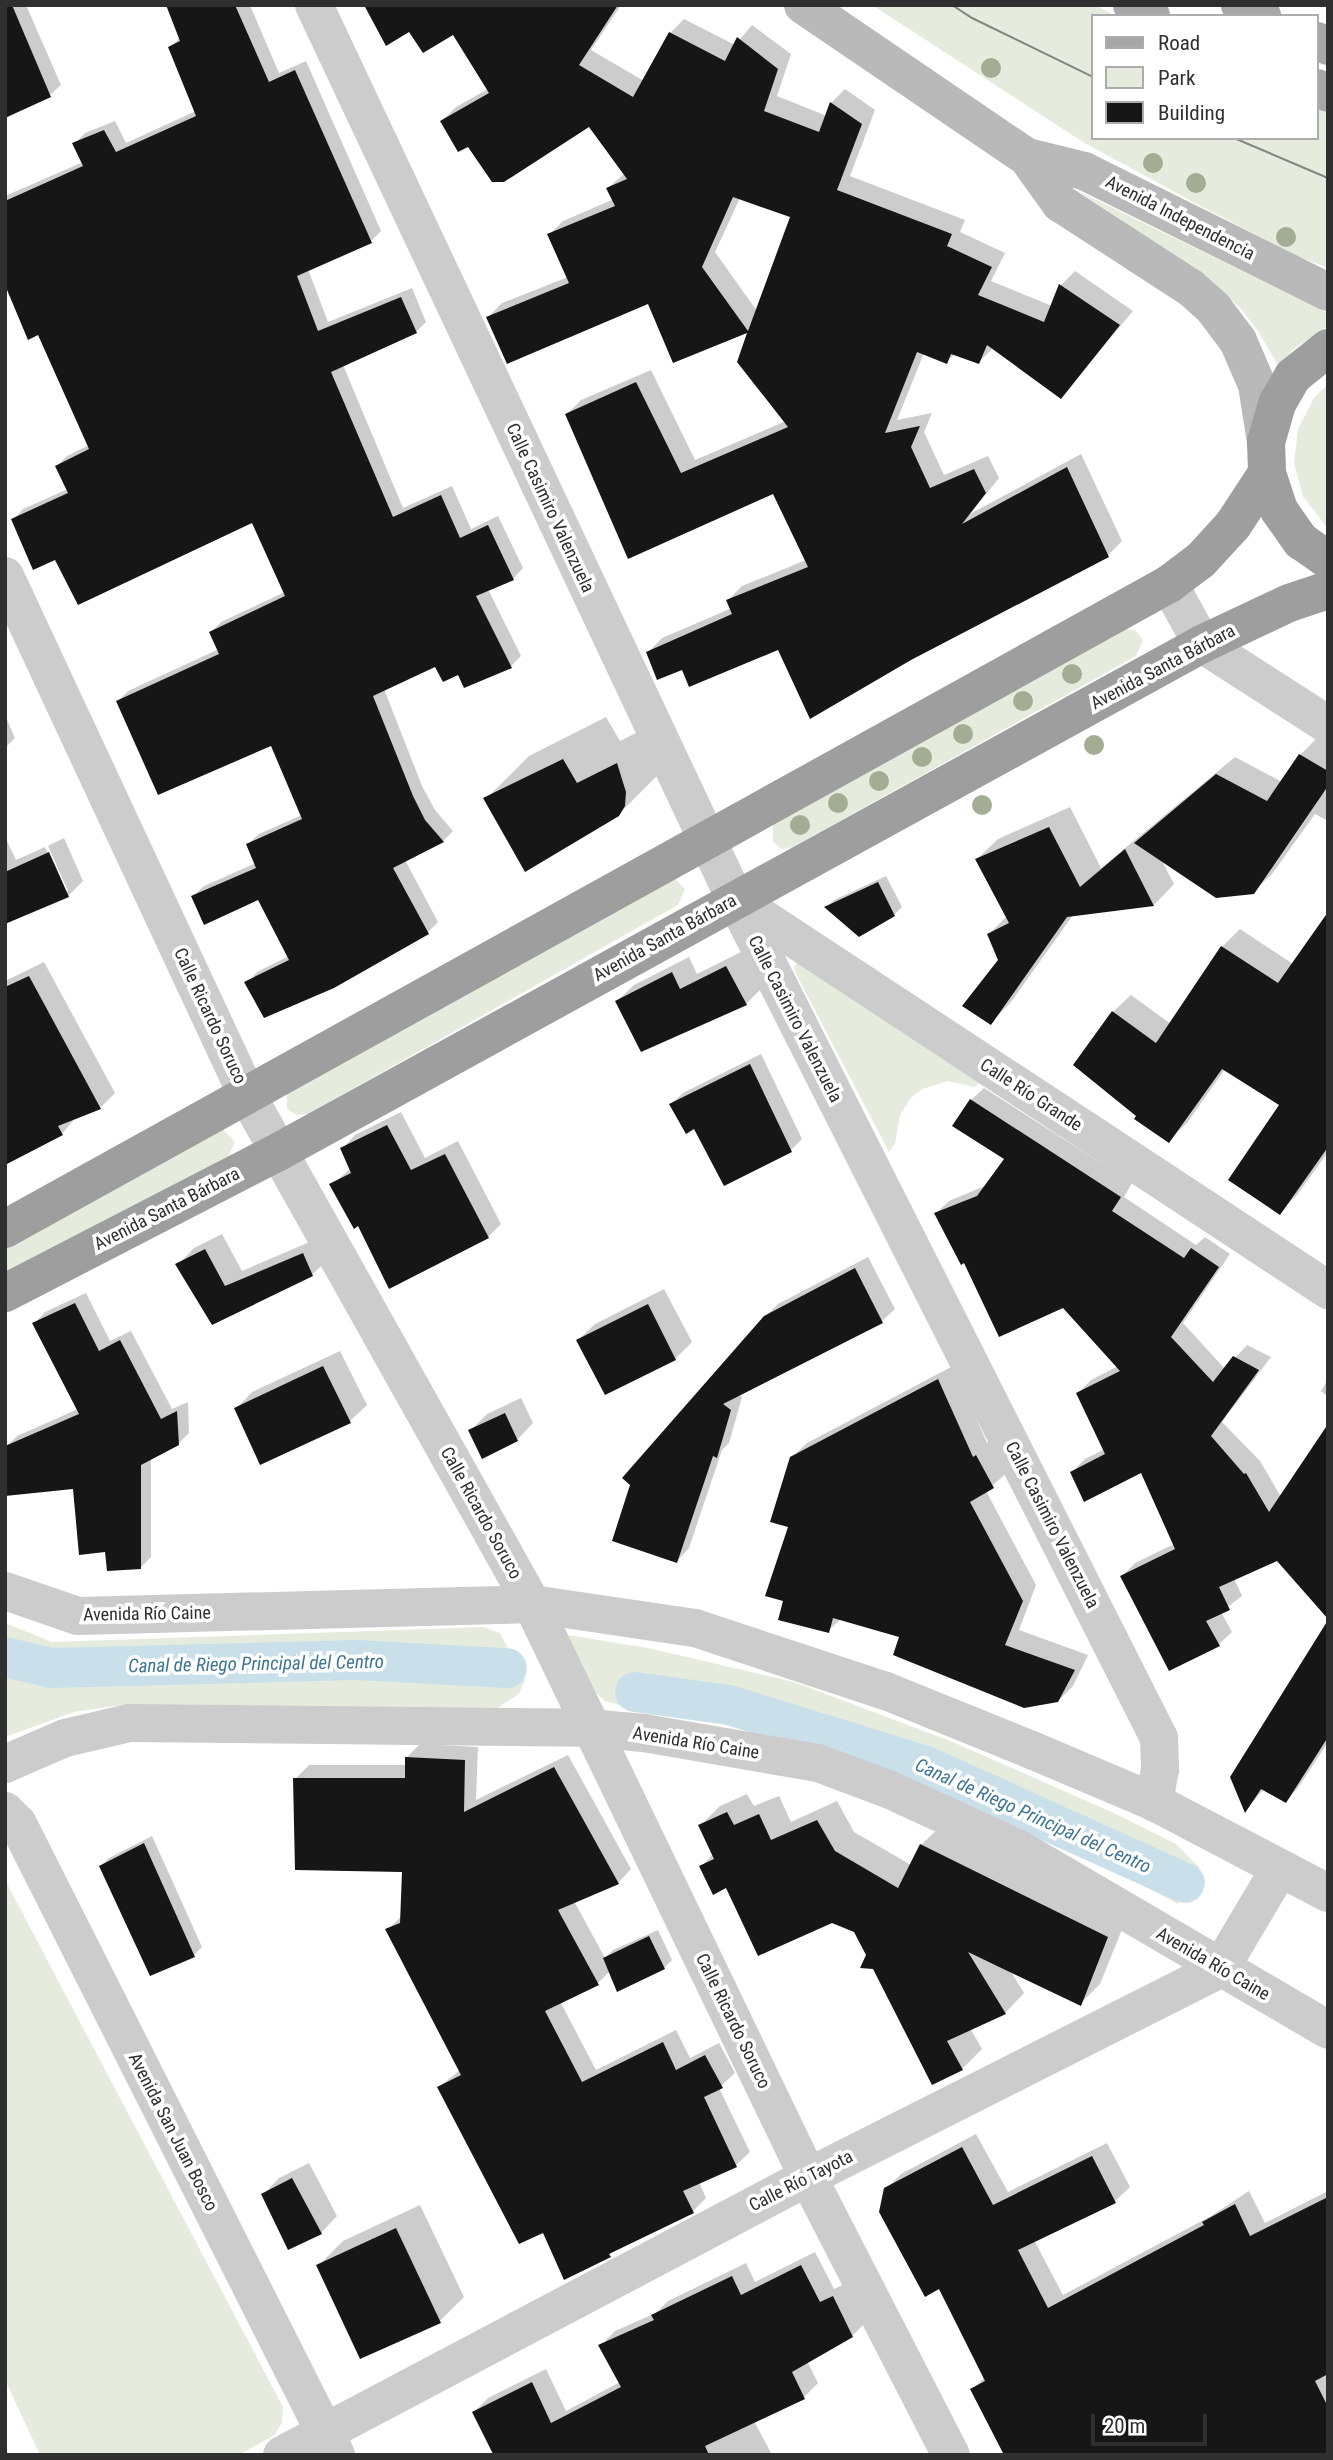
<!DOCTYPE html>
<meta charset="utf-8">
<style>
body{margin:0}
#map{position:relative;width:1333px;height:2460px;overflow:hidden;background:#fff;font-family:"Roboto Condensed",sans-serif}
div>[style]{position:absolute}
.green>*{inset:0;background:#e6ecdd}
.shadow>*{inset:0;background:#0003}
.canal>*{height:40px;margin:-20px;padding:0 20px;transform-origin:20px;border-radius:20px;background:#c9e0eb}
.building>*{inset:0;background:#161616}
.minor>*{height:38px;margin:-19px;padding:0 19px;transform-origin:19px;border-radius:19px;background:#ccc}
.tertiary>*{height:38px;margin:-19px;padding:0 19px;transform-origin:19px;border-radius:19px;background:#ccc}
.secondary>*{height:38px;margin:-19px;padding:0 19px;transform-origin:19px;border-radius:19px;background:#b9b9b9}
.primary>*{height:38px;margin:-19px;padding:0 19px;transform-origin:19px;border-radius:19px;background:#a7a7a7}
.trunk>*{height:38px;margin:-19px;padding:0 19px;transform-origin:19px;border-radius:19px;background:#9e9e9e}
.tram>*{height:2px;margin:-1px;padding:0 1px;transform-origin:1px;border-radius:1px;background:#848484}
.trees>*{width:20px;height:20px;margin:-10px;border-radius:50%;background:#a2ad94}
span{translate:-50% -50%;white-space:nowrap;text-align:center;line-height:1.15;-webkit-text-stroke:7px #fff;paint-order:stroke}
.street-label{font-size:18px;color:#2f2f2f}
.water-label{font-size:19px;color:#3e7590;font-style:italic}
.frame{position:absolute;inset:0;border:7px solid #2f2f2f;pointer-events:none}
.legend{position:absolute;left:1091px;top:14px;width:228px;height:126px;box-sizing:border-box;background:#fff;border:2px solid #acacac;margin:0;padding:9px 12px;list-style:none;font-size:21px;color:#2f2f2f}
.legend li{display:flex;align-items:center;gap:14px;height:35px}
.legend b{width:35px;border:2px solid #acacac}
.scale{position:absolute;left:1091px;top:2414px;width:116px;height:32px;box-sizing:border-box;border:4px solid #2f2f2f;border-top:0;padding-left:9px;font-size:21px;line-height:24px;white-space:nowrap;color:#2f2f2f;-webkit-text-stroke:5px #fff;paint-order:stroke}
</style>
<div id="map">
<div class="green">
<i style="clip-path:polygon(872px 5px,1095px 5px,1116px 16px,1093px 16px,1093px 138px,1317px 138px,1317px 109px,1328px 114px,1328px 268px,1297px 256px,1193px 202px,1083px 142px)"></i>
<i style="clip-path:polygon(1078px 191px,1328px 313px,1328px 326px,1292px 350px,1280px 369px,1258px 331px,1240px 308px,1202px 274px)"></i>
<i style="clip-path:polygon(1328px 384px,1328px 529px,1303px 496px,1294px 463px,1298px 429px,1314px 398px)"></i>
<i style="clip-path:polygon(1125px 628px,1136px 631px,1143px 640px,1136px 656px,793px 847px,782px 849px,773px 842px,773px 825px)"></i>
<i style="clip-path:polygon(673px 877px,685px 889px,678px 905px,308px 1114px,297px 1115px,287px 1109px,287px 1092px)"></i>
<i style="clip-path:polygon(798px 962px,980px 1082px,975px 1087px,948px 1081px,922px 1089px,910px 1099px,900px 1115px,895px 1144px,889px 1152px,796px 974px,794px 967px)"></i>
<i style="clip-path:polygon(223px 1129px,235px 1142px,228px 1157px,5px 1273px,5px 1245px)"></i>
<i style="clip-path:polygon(5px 1623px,52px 1642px,483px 1627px,500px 1633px,525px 1680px,519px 1694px,496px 1709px,115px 1706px,74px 1712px,5px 1737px)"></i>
<i style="clip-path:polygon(568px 1635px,648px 1648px,794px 1682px,953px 1742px,1116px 1814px,1176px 1844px,1200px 1868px,1178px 1904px,938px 1778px,829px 1742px,721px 1718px,631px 1708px,605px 1701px,589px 1687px)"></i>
<i style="clip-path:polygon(5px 1880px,283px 2407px,282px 2422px,275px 2435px,239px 2455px,40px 2455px,5px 2380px)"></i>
</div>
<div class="shadow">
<i style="clip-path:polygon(5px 5px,26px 5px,61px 85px,50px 95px)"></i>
<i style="clip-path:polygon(168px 5px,250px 5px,279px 73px,306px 61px,381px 231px,371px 241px,308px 269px,328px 322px,412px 288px,426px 322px,416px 332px,343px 365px,403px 508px,452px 486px,471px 529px,498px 516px,523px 568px,513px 579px,488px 589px,521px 656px,511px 666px,459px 673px,436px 665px,384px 689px,422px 786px,435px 810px,453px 831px,443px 841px,405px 860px,438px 922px,428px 932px,247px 983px,257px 972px,289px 956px,259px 898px,193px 896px,204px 886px,256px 863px,248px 844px,259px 834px,302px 815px,272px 744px,118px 701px,128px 691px,219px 649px,211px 632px,221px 622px,285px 592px,253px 521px,56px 558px,13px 520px,23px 509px,68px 489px,57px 466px,67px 456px,89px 445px,39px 333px,5px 285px,5px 196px,83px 162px,74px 144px,85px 133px,115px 121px,126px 143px,196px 111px,170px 47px,181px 37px)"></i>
<i style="clip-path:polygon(evenodd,377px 5px,621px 5px,591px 50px,644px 81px,670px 33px,684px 19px,735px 45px,752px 25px,791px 54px,777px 96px,827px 116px,831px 103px,845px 89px,875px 110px,850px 176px,965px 220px,960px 232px,1005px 253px,991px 281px,1052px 306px,1061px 285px,1075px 271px,1133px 311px,1061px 397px,993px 348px,979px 362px,955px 354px,946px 362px,924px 353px,897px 420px,932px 413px,924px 432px,944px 475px,988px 456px,999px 478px,970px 514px,1081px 454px,1122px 541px,1108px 555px,910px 658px,779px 648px,683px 668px,648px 652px,662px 638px,732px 608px,728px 600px,742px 586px,806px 560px,774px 491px,629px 556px,567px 414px,581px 400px,651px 370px,695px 460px,786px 421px,750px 330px,673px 361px,649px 302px,488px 317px,502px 303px,568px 277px,549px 235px,563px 221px,614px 199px,608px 188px,625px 173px,590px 124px,442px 121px,456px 107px,488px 89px,454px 32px,410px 29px,377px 5px,740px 198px,792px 216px,757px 311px,715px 252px,740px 198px)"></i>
<i style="clip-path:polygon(5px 715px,15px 738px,5px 748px)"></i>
<i style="clip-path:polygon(606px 717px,620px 741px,660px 721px,662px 771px,618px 815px,486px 799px,529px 756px)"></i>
<i style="clip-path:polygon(1318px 737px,1328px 743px,1328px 821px,1315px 814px,1272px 874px,1253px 892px,1161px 859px,1174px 884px,1154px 905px,1073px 915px,1011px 1002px,991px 1023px,1000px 961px,989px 934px,1007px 916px,977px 859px,998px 839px,1070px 807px,1101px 868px,1235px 757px,1282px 782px,1300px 755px)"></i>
<i style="clip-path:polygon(5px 837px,16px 860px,45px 847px,65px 891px,68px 891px,48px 846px,64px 838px,83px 881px,68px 896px,5px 922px)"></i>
<i style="clip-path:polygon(886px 876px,902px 907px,894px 915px,827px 907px,834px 900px)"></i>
<i style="clip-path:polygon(1328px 914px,1328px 1152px,1297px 1195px,1279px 1213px,1281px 1104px,1225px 1069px,1187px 1123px,1169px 1140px,1139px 1116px,1113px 1012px,1131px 995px,1171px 1024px,1222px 947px,1240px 929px,1293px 964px)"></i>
<i style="clip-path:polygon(743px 951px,762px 988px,746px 1004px,617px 1001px,634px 985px,689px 957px,697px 974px)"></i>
<i style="clip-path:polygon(44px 962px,115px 1093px,100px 1108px,76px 1117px,62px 1134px,5px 1162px,5px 981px)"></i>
<i style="clip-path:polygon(761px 1054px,802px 1139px,791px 1150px,695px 1127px,671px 1104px,683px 1093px)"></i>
<i style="clip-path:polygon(984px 1088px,1132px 1183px,1124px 1197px,1196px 1245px,1205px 1237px,1230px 1254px,1183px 1323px,1225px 1369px,1247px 1345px,1271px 1357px,1222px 1422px,1260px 1461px,1281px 1497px,1278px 1558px,1234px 1578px,1242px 1596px,1221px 1612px,1232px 1632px,1219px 1644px,1122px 1576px,1135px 1563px,1174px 1544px,1142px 1470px,1072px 1472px,1085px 1459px,1105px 1449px,1078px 1393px,1091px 1380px,1118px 1366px,1063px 1306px,964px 1261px,936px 1213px,949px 1201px,987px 1185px,1006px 1158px,971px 1100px)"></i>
<i style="clip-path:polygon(401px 1112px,425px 1158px,458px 1141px,501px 1224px,488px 1237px,359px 1224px,332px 1185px,351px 1168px,342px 1149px,355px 1135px)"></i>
<i style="clip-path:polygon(222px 1234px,242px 1271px,319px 1238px,329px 1258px,312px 1275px,213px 1323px,178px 1265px,194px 1248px)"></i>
<i style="clip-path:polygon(868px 1257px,895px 1309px,882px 1321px,738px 1394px,742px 1397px,729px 1443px,722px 1450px,689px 1548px,677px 1561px,614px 1540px,765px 1317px,778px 1304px)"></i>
<i style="clip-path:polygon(664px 1289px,692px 1342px,675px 1359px,578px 1340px,595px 1324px)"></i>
<i style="clip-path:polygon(86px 1293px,110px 1341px,131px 1331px,172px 1409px,188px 1402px,189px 1433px,178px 1444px,151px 1457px,151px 1557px,140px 1568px,107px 1550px,75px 1487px,6px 1447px,17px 1436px,78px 1409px,35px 1323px,45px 1312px)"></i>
<i style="clip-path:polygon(340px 1351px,367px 1405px,350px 1421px,261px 1462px,236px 1409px,252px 1392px)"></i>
<i style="clip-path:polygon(953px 1366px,987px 1443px,991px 1441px,1008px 1472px,986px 1491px,1036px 1585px,1019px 1630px,1088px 1655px,1073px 1686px,1058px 1701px,901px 1636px,841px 1619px,828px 1631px,785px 1600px,791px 1458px,807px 1443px)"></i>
<i style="clip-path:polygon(1328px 1379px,1328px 1397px,1321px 1391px)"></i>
<i style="clip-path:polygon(521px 1398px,533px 1423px,517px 1440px,470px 1431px,487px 1414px)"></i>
<i style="clip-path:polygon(1328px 1623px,1328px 1742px,1298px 1788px,1286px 1801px,1264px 1789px,1246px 1810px)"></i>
<i style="clip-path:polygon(420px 1744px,478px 1747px,476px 1800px,568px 1755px,631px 1869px,618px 1883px,574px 1901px,605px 1958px,613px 1950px,658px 1930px,672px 1960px,664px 1968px,610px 1971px,598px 1983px,561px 2003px,596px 2070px,676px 2030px,690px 2058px,719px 2043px,735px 2073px,719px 2088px,750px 2152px,736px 2165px,699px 2182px,706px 2198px,693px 2211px,617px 2248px,609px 2255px,543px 2231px,439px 2087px,460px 2070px,387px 1930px,402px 1916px,403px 1871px,295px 1779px,309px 1765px,406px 1765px,406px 1758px)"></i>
<i style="clip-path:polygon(747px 1794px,754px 1806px,779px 1796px,791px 1822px,837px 1801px,854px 1832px,911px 1865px,921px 1845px,941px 1826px,1127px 1917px,1100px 1984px,1081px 2003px,1010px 1970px,1024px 1993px,1005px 2013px,970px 2028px,982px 2049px,962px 2069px,868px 1955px,855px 1931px,726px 1886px,701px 1867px,713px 1854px,700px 1826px,720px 1806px)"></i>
<i style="clip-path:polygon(152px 1836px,202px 1947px,194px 1955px,151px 1974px,101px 1866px,109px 1858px)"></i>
<i style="clip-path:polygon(976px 2134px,1008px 2192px,1107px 2143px,1130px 2187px,1115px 2201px,1034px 2240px,1063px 2295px,1211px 2216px,1249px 2191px,1265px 2223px,1328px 2191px,1328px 2455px,973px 2389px,985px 2377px,886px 2189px,901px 2174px)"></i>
<i style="clip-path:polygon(309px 2163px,337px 2216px,321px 2233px,263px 2195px,279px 2178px)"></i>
<i style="clip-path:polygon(420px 2205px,464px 2297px,440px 2321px,318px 2266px,343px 2241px)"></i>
<i style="clip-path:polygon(815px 2252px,834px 2289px,847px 2283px,866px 2322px,852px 2336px,807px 2361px,818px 2383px,804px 2397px,754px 2421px,772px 2455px,495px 2455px,474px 2412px,488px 2398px,546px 2369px,566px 2411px,620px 2382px,601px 2345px,615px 2331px,656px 2313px,668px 2301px,746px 2263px,755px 2282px)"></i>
</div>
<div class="canal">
<i style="left:5px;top:1657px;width:47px;rotate:13.4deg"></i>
<i style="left:51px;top:1668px;width:306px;rotate:-1.5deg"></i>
<i style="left:357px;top:1660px;width:150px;rotate:3.1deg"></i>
<i style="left:635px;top:1692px;width:95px;rotate:7.9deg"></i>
<i style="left:729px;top:1705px;width:206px;rotate:17.2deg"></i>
<i style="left:926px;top:1766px;width:284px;rotate:24.3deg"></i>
</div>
<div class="building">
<i style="clip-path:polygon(5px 5px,12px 5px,51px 97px,5px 118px)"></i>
<i style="clip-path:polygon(166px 5px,235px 5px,269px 82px,295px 70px,372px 243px,297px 276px,318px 331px,401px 297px,417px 333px,331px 372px,393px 517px,441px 495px,460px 538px,488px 525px,514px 580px,476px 596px,512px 668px,464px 688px,458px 675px,443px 682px,435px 667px,373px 696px,413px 796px,425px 820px,444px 842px,393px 868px,429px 934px,334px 988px,264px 1018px,244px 982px,289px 960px,258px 900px,204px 925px,191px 896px,256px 868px,246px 844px,302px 819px,271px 746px,158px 795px,116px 701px,219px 654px,209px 632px,285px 596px,252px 523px,78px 605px,55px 560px,33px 570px,11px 519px,68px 493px,55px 466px,89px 449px,38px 335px,28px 340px,5px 285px,5px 201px,83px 166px,72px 143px,104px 130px,116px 152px,196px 116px,168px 47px,180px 41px)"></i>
<i style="clip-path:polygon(evenodd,364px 5px,618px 5px,579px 65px,633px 97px,669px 32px,725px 61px,737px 37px,778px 69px,764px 111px,819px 132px,830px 102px,862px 124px,837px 190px,952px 234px,947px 246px,992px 267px,978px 295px,1044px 322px,1059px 284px,1120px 325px,1061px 399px,987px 345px,979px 364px,951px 354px,947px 364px,917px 352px,885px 433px,920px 426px,911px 447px,930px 488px,974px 469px,986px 493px,962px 524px,1067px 467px,1109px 557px,911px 660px,810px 719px,778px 650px,689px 687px,682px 670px,657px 680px,646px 652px,732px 614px,726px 600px,808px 567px,773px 494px,628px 559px,565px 414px,636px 382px,681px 473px,788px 427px,737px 362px,747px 333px,673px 363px,648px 304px,507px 364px,486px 317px,569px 283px,547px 234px,615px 206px,606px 188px,627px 179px,589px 127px,504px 182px,492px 182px,468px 147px,458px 152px,440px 121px,489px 93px,453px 35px,423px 53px,409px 32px,386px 46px,364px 5px,733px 197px,790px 217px,748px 331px,702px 267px,733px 197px)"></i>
<i style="clip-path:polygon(1299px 754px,1328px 771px,1328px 786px,1254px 894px,1216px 898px,1134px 843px,1216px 774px,1267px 801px)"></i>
<i style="clip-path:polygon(563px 759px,577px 783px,617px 763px,626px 792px,625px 806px,619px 816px,525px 872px,483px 798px)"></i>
<i style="clip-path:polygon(1049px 827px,1080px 887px,1125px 849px,1154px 906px,1067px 917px,991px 1025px,962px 1006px,998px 960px,987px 934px,1009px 923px,975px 859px)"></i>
<i style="clip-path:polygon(49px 852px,69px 897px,5px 924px,5px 872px)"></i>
<i style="clip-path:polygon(878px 882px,895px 916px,859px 937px,824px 907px)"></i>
<i style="clip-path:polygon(1328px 912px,1328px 1147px,1280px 1215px,1228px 1180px,1279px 1105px,1222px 1069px,1169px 1143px,1134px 1119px,1136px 1116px,1073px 1065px,1112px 1011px,1156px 1043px,1221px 946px,1278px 983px)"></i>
<i style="clip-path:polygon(726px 966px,747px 1005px,641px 1052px,615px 1001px,672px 972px,680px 989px)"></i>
<i style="clip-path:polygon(29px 976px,101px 1109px,58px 1126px,63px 1135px,5px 1165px,5px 987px)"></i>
<i style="clip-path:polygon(750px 1064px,792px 1152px,724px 1186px,694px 1129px,686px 1134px,669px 1104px)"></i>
<i style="clip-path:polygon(970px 1099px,1121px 1197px,1112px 1211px,1184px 1258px,1191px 1248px,1219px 1267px,1171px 1337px,1213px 1382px,1233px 1356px,1259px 1370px,1211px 1436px,1244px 1474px,1246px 1473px,1269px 1512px,1328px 1424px,1328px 1619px,1277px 1561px,1219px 1587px,1230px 1610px,1206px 1621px,1220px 1646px,1169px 1671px,1120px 1576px,1175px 1549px,1141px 1473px,1084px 1502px,1070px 1472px,1105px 1454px,1076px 1393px,1120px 1371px,1063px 1308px,999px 1337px,964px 1263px,961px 1265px,934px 1213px,977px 1196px,1004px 1159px,952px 1126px)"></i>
<i style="clip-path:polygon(387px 1125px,411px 1170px,445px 1154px,489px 1238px,389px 1289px,358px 1226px,354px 1229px,329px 1184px,351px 1173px,340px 1148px)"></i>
<i style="clip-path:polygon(205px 1249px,225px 1286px,303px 1253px,313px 1276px,212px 1325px,175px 1264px)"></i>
<i style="clip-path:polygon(855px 1268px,883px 1323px,723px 1404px,731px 1410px,717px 1458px,713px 1456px,677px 1563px,612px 1541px,630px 1485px,622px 1478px,764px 1316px)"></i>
<i style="clip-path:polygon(75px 1303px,99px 1351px,120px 1340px,161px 1419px,177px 1411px,179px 1445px,141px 1465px,141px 1569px,107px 1571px,105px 1552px,79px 1555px,73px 1489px,5px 1496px,5px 1446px,79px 1414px,32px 1323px)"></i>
<i style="clip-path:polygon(648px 1304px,676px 1360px,605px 1395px,576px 1340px)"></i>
<i style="clip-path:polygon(323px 1366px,351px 1423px,260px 1465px,234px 1408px)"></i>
<i style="clip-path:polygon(938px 1379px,973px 1457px,976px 1455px,994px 1488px,970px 1502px,1023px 1601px,1005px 1645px,1075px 1670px,1058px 1702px,1024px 1708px,893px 1655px,899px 1637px,833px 1618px,829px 1633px,778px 1620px,783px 1601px,765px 1596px,788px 1527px,770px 1522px,790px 1457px)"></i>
<i style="clip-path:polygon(505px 1413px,518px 1441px,482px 1459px,468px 1430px)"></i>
<i style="clip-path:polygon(1328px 1620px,1328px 1737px,1286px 1803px,1261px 1789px,1245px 1813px,1230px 1777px)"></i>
<i style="clip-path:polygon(405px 1757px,465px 1760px,464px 1812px,554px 1767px,619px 1884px,558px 1910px,599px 1985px,545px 2011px,582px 2082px,663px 2042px,676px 2070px,705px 2055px,723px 2088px,704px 2097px,737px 2167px,683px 2191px,694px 2213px,609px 2254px,611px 2257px,564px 2280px,543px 2233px,519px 2244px,437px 2087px,461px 2075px,385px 1929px,400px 1923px,402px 1872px,295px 1870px,293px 1778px,405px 1778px)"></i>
<i style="clip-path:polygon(727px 1812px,734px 1825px,759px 1814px,771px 1840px,817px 1820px,835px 1851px,898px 1888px,920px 1844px,1108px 1937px,1081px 2006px,968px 1952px,1006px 2014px,947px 2041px,963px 2070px,932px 2085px,873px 1969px,860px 1968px,866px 1955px,854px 1932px,832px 1923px,758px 1956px,726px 1888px,713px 1895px,699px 1866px,714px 1859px,698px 1825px)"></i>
<i style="clip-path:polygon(144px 1843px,195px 1957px,150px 1976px,99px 1866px)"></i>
<i style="clip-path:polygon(649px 1936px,665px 1969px,617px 1992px,603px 1958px)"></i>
<i style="clip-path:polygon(962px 2147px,993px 2205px,1092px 2156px,1116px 2203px,1018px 2250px,1048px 2308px,1204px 2225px,1202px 2222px,1235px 2204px,1250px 2236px,1328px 2197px,1328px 2374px,1315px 2381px,1328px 2407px,1328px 2455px,1004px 2455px,970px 2389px,985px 2381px,939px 2289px,925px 2297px,879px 2212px,884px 2188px)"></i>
<i style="clip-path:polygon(292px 2178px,322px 2234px,288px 2250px,261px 2194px)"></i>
<i style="clip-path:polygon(396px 2228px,441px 2323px,360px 2359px,316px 2265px)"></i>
<i style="clip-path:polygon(801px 2265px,820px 2302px,833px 2296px,853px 2337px,792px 2372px,805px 2399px,705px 2446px,709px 2455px,491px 2455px,493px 2454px,472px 2412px,532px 2382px,551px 2423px,621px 2387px,598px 2345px,654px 2320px,651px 2315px,732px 2276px,741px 2295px)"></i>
</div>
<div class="minor">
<i style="left:314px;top:5px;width:988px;rotate:64.78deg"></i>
<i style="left:735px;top:899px;width:940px;rotate:63.19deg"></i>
<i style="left:1159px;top:1738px;width:31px;rotate:88deg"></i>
<i style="left:1160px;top:1769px;width:34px;rotate:100deg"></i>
<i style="left:5px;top:576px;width:573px;rotate:65deg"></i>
<i style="left:247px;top:1095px;width:583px;rotate:60.75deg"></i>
<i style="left:532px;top:1604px;width:636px;rotate:64.28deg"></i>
<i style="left:808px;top:2177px;width:313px;rotate:62.8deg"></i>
<i style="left:1169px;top:584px;width:68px;rotate:61.2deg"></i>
<i style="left:1202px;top:644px;width:150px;rotate:32.7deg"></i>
<i style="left:737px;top:901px;width:708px;rotate:33.35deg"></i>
<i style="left:5px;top:1591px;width:77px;rotate:18.9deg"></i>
<i style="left:78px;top:1616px;width:454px;rotate:-1.5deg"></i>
<i style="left:532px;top:1604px;width:165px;rotate:8.4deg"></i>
<i style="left:695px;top:1628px;width:201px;rotate:18.3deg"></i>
<i style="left:886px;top:1691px;width:160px;rotate:22.1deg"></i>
<i style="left:1034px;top:1751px;width:130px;rotate:23deg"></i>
<i style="left:1154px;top:1802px;width:196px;rotate:27.6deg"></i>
<i style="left:5px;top:1764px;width:65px;rotate:-23.4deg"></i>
<i style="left:65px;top:1738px;width:66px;rotate:-13.2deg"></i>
<i style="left:129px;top:1723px;width:460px;rotate:0.6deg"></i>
<i style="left:589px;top:1728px;width:55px;rotate:5.2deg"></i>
<i style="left:644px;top:1733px;width:177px;rotate:9.8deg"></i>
<i style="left:818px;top:1763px;width:75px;rotate:20.4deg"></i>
<i style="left:888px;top:1789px;width:142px;rotate:24.6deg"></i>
<i style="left:1017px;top:1848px;width:360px;rotate:30.3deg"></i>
<i style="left:282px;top:2455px;width:595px;rotate:-27.86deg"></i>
<i style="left:808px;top:2177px;width:462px;rotate:-26.8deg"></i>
<i style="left:1220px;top:1969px;width:117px;rotate:-59.3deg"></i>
</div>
<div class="tertiary">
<i style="left:5px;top:1811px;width:18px;rotate:45deg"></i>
<i style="left:18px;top:1824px;width:707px;rotate:63.25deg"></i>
</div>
<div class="secondary">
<i style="left:803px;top:5px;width:271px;rotate:34.2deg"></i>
<i style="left:1027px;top:157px;width:59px;rotate:13.8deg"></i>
<i style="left:1084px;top:171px;width:272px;rotate:26.4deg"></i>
<i style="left:1027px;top:157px;width:57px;rotate:54.3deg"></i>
<i style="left:1060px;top:203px;width:156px;rotate:33deg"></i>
<i style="left:1191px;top:288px;width:31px;rotate:42deg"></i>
<i style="left:1214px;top:309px;width:40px;rotate:53deg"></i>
<i style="left:1238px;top:341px;width:48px;rotate:66.6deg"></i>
<i style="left:1257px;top:385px;width:58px;rotate:81deg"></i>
</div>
<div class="primary">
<i style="left:1132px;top:5px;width:22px;rotate:30deg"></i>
<i style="left:1240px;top:5px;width:25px;rotate:27deg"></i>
<i style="left:1317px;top:41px;width:12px;rotate:24deg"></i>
<i style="left:1317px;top:88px;width:12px;rotate:24deg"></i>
</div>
<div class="trunk">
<i style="left:1328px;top:348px;width:45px;rotate:141.3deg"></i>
<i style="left:1293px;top:376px;width:32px;rotate:120deg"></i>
<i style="left:1277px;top:404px;width:40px;rotate:106deg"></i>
<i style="left:1266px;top:442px;width:31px;rotate:88deg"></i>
<i style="left:1267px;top:473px;width:39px;rotate:72deg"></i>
<i style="left:1279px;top:510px;width:38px;rotate:55deg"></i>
<i style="left:1301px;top:541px;width:33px;rotate:35deg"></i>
<i style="left:5px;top:1229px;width:1331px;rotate:-28.99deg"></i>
<i style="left:1169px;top:584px;width:39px;rotate:-37deg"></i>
<i style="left:1200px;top:561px;width:49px;rotate:-47.5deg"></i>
<i style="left:1233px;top:525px;width:62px;rotate:-56.8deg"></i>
<i style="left:5px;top:1293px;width:309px;rotate:-27.3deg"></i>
<i style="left:280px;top:1151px;width:1052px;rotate:-28.81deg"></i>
<i style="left:1202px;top:644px;width:96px;rotate:-25.2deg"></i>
<i style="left:1289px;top:603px;width:41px;rotate:-18.4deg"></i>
</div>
<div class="tram">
<i style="left:952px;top:5px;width:24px;rotate:33deg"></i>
<i style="left:972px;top:18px;width:135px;rotate:26deg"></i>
<i style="left:1234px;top:138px;width:102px;rotate:23.1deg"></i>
</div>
<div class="trees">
<i style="left:991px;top:68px"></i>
<i style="left:1153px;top:163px"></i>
<i style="left:1196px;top:183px"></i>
<i style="left:1286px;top:237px"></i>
<i style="left:1072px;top:674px"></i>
<i style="left:1023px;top:701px"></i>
<i style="left:963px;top:734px"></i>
<i style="left:1094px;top:745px"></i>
<i style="left:922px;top:757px"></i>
<i style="left:879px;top:781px"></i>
<i style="left:838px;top:803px"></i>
<i style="left:982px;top:805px"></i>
<i style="left:800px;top:825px"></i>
</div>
<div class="street-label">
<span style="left:1180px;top:218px;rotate:27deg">Avenida Independencia</span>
<span style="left:550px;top:508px;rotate:65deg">Calle Casimiro Valenzuela</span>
<span style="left:1163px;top:667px;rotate:-28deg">Avenida Santa Bárbara</span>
<span style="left:665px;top:938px;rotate:-29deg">Avenida Santa Bárbara</span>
<span style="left:210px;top:1016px;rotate:65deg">Calle Ricardo Soruco</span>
<span style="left:795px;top:1019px;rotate:63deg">Calle Casimiro Valenzuela</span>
<span style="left:1031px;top:1095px;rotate:33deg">Calle Río Grande</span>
<span style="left:167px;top:1209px;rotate:-27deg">Avenida Santa Bárbara</span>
<span style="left:481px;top:1513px;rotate:61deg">Calle Ricardo Soruco</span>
<span style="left:1052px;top:1525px;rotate:63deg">Calle Casimiro Valenzuela</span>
<span style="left:147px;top:1614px;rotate:-1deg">Avenida Río Caine</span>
<span style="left:696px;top:1743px;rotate:9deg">Avenida Río Caine</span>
<span style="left:1213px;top:1964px;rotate:30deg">Avenida Río Caine</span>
<span style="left:733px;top:2021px;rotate:64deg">Calle Ricardo Soruco</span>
<span style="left:173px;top:2132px;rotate:63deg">Avenida San Juan Bosco</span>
<span style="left:801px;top:2181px;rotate:-27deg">Calle Río Tayota</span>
</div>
<div class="water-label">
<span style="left:256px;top:1664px;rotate:-1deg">Canal de Riego Principal del Centro</span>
<span style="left:1033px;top:1816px;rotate:24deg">Canal de Riego Principal del Centro</span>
</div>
<div class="frame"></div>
<ul class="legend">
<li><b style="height:9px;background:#a7a7a7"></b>Road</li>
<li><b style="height:19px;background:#e6ecdd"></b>Park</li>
<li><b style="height:19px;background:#161616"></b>Building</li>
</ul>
<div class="scale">20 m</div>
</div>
